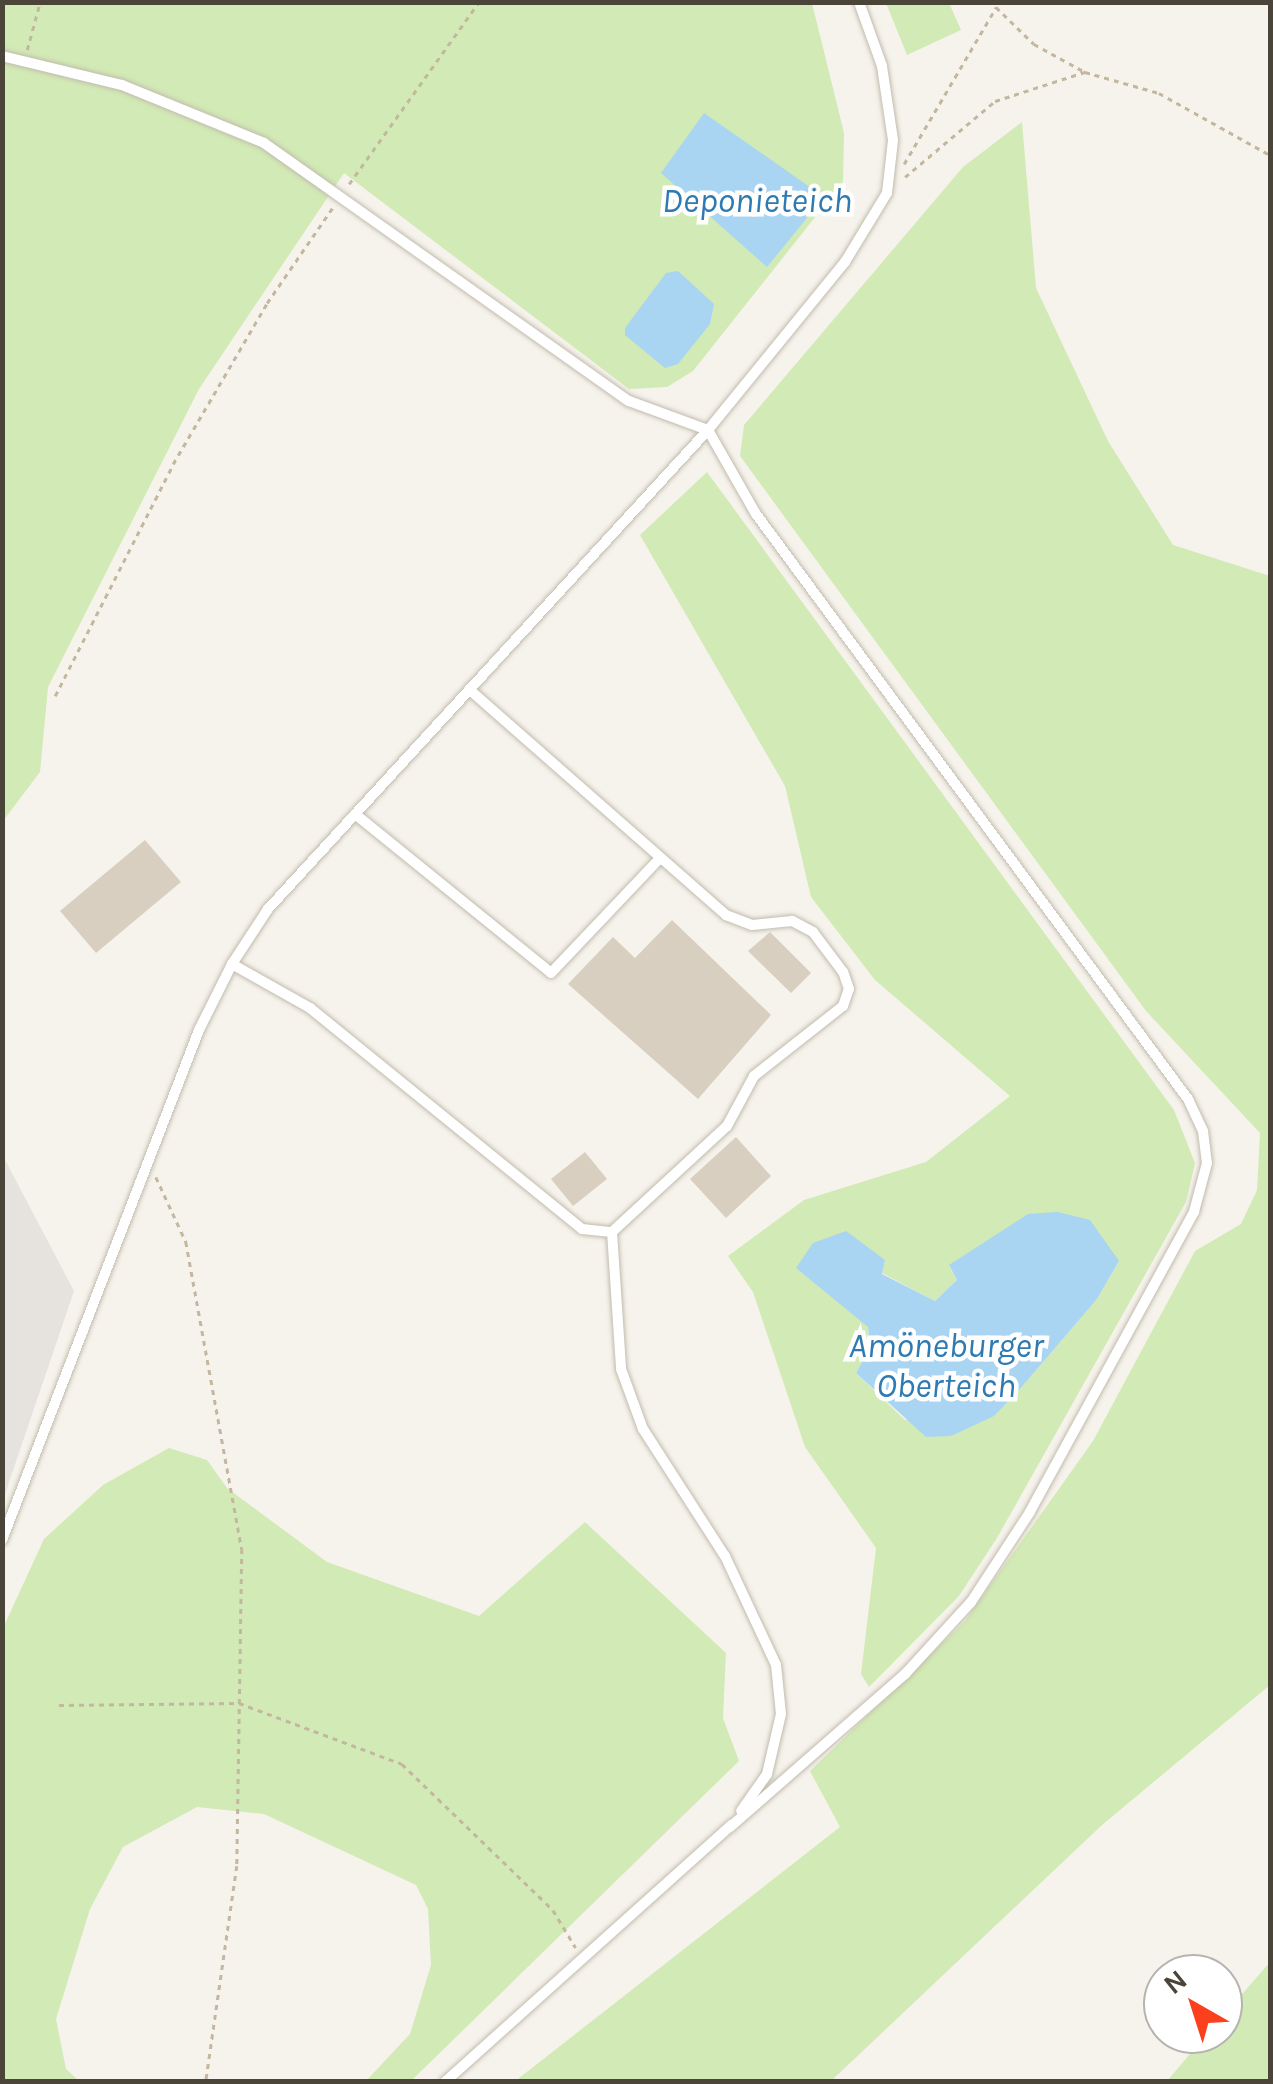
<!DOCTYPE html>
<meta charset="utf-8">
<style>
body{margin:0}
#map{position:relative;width:1273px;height:2084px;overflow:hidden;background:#f6f3ec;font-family:Karla,sans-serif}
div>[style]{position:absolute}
.industrial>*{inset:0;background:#e6e2dd}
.green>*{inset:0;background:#d2eab5}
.water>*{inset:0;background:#a9d4f2}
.building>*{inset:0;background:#d8cfc1}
.path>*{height:2.5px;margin-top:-1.25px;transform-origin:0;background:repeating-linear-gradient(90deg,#c4b79f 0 5px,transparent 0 10px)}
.roads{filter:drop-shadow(0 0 2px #c2bbae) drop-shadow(0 0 2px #c2bbae)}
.lane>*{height:10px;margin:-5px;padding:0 5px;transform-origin:5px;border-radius:5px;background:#fff}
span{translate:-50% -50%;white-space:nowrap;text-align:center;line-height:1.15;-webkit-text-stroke:9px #fff;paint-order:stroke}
.water-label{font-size:35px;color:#2e7ab2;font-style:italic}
.frame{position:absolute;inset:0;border:5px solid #4b4439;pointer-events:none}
.north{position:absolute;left:1143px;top:1954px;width:100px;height:100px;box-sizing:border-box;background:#fff;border:2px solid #b7b4b0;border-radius:50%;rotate:321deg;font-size:28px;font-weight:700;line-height:40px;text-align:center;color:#4b4439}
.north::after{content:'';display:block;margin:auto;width:35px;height:45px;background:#fc3f1d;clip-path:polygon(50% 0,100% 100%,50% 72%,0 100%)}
</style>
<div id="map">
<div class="industrial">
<i style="clip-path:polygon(3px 1156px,74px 1291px,3px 1500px)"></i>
</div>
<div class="green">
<i style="clip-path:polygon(3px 3px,812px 3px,844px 133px,843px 182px,693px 371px,667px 387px,629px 389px,344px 173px,199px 389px,48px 687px,40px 772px,3px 821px)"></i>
<i style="clip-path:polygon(886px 3px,949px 3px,961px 30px,907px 55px)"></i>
<i style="clip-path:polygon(1022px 122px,1036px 288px,1108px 441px,1173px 545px,1270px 576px,1270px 1685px,1102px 1825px,831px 2081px,514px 2082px,840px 1827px,810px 1771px,964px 1622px,1093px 1441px,1195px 1251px,1241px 1224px,1257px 1190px,1260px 1133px,1146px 1011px,740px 456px,744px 425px,963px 167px)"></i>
<i style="clip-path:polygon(evenodd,707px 472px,1174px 1110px,1195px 1163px,1186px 1202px,997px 1538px,959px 1596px,869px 1687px,861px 1674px,876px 1548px,805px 1447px,753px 1292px,728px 1256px,804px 1200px,926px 1162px,1010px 1096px,875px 980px,811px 897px,785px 786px,640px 535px,707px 472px,870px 1251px,885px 1260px,882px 1273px,935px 1301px,957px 1280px,949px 1266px,1119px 1261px,1097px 1299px,1020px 1389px,905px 1420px,856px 1373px,870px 1348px,868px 1327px,848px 1306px,870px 1251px)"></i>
<i style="clip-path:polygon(169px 1448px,207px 1460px,227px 1488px,327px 1562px,479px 1616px,585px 1522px,726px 1653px,723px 1718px,739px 1761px,411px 2081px,366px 2081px,410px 2034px,431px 1965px,428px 1909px,416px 1885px,264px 1814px,197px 1807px,123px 1847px,90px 1909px,56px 2019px,66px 2069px,79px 2081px,3px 2081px,3px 1628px,44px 1539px,103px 1485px)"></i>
<i style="clip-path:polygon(1270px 1962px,1270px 2081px,1167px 2081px,1207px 2034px,1223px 2034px,1223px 2016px)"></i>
</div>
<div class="water">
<i style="clip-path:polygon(704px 113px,824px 197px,767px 267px,661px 173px)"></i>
<i style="clip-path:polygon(678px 271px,714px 304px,710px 324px,678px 364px,665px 368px,625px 335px,625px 328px,666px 273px)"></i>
<i style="clip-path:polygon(1058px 1212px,1090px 1220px,1119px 1261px,1097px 1299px,1020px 1389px,994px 1416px,951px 1436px,926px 1437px,856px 1373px,870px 1348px,868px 1327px,796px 1268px,813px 1243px,846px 1231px,885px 1260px,882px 1274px,935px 1301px,957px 1280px,949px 1265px,1028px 1214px)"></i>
</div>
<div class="building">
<i style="clip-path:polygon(145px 840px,181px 882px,96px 953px,60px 911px)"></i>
<i style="clip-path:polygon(672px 920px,771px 1015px,698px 1099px,568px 984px,613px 937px,635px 958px)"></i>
<i style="clip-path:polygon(770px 932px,811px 973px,791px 993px,748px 951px)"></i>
<i style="clip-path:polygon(736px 1137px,771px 1176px,726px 1218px,690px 1179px)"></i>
<i style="clip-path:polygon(585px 1152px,607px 1179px,573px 1206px,551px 1179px)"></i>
</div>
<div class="path">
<i style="left:27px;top:50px;width:50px;rotate:-74.8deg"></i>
<i style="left:904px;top:164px;width:182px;rotate:-59.6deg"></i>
<i style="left:996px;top:7px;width:53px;rotate:44.2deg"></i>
<i style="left:1034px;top:44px;width:58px;rotate:28.8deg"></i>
<i style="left:1085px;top:72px;width:77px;rotate:15.8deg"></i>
<i style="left:1159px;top:93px;width:127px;rotate:29.2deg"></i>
<i style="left:905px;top:177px;width:118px;rotate:-40.2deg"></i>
<i style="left:995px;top:101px;width:95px;rotate:-17.9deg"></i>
<i style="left:349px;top:184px;width:224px;rotate:-54.5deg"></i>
<i style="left:55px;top:696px;width:260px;rotate:-63deg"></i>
<i style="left:173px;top:464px;width:186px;rotate:-59.7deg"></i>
<i style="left:267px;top:303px;width:116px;rotate:-55.5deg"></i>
<i style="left:156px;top:1177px;width:72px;rotate:65.2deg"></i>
<i style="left:186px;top:1242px;width:312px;rotate:79.7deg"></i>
<i style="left:242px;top:1549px;width:317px;rotate:90.9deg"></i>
<i style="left:237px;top:1866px;width:218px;rotate:98.2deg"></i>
<i style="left:59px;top:1705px;width:180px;rotate:-0.6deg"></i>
<i style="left:239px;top:1703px;width:174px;rotate:20.5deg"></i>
<i style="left:402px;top:1764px;width:210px;rotate:44deg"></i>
<i style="left:553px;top:1910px;width:44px;rotate:58.8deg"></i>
</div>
<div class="roads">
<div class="lane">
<i style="left:2px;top:56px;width:123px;rotate:13.6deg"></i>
<i style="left:122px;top:85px;width:153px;rotate:22.2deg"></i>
<i style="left:264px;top:143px;width:447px;rotate:35.3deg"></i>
<i style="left:629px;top:401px;width:84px;rotate:20.2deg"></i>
<i style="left:708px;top:430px;width:97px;rotate:60.3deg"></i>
<i style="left:756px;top:514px;width:727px;rotate:53.56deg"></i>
<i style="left:1188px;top:1099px;width:35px;rotate:65deg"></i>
<i style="left:1203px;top:1131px;width:32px;rotate:83deg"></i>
<i style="left:1207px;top:1163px;width:51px;rotate:104.9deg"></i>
<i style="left:1194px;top:1212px;width:342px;rotate:118.7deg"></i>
<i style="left:1030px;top:1512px;width:108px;rotate:123.2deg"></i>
<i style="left:971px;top:1602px;width:98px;rotate:132.5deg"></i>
<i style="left:905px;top:1674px;width:232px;rotate:138.8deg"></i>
<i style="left:355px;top:814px;width:252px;rotate:39deg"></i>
<i style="left:551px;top:973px;width:157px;rotate:-46.5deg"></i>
<i style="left:232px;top:964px;width:90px;rotate:29.4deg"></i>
<i style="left:310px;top:1008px;width:350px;rotate:39.1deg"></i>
<i style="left:582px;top:1229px;width:30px;rotate:6deg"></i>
<i style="left:612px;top:1232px;width:156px;rotate:-42.7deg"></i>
<i style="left:727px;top:1126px;width:57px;rotate:-61.6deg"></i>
<i style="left:754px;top:1076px;width:113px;rotate:-38.2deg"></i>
<i style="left:843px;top:1006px;width:18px;rotate:-71deg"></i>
<i style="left:849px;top:989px;width:18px;rotate:-109deg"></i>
<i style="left:843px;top:972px;width:50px;rotate:-126.9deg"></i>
<i style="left:813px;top:932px;width:24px;rotate:-152deg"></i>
<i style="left:792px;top:921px;width:40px;rotate:174.3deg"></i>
<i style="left:752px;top:925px;width:28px;rotate:-159deg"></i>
<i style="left:726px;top:915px;width:342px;rotate:-138.7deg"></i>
<i style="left:612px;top:1232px;width:137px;rotate:86.2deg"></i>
<i style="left:621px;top:1369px;width:64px;rotate:69.9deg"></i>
<i style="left:643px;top:1429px;width:151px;rotate:57.2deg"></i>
<i style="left:725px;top:1556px;width:120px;rotate:64.9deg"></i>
<i style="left:776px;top:1665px;width:49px;rotate:84.2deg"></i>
<i style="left:781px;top:1714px;width:62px;rotate:103.1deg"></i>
<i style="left:767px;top:1774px;width:45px;rotate:125.1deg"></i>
<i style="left:2px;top:1540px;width:547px;rotate:-68.88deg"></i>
<i style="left:199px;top:1030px;width:74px;rotate:-63.4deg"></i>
<i style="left:232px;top:964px;width:66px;rotate:-56.8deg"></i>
<i style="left:268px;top:909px;width:650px;rotate:-47.43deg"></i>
<i style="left:708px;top:430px;width:217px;rotate:-50.8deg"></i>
<i style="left:845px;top:262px;width:81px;rotate:-58.7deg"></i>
<i style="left:887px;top:193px;width:53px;rotate:-83.5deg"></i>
<i style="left:893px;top:140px;width:75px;rotate:-98.5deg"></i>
<i style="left:882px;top:66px;width:68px;rotate:-109.8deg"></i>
<i style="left:445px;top:2082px;width:385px;rotate:-41.9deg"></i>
</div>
</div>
<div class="water-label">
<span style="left:757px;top:201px">Deponieteich</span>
<span style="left:946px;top:1366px">Amöneburger<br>Oberteich</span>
</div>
<div class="frame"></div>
<div class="north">N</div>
</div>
